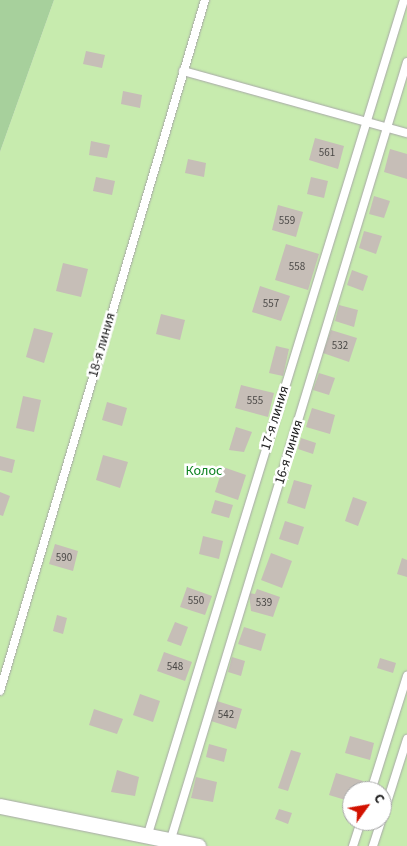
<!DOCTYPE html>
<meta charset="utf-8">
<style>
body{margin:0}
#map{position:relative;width:407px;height:846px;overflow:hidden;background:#f1efe7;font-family:"Source Sans 3",sans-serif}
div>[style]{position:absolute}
.grass>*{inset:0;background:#c7ebae}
.forest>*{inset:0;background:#a7d09c}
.building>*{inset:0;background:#c6beb7}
.roads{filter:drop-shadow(0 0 1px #a8a8a8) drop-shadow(0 0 1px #a8a8a8)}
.lane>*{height:8px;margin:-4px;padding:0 4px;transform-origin:4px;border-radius:4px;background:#fff}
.street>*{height:15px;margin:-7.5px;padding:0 7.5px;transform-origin:7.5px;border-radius:7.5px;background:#fff}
span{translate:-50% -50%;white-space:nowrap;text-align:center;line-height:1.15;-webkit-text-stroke:5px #fff;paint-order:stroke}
.number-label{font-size:11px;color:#4a4846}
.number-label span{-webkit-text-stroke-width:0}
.street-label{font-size:14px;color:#212121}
.park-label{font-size:14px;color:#0c8220}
.north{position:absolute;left:342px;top:781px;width:50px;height:50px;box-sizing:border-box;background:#fff;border:1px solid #a6a6a6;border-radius:50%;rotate:58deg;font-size:14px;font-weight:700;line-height:20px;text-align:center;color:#212121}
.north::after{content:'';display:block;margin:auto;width:18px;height:22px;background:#d21200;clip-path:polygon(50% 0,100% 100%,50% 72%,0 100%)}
</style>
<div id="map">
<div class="grass">
<i style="clip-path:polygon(evenodd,54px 0,407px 0,407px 846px,0 846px,0 152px,54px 0,352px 791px,382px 791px,382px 821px,352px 821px,352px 791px)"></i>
</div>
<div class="forest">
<i style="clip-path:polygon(0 0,54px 0,0 152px)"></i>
</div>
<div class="building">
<i style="clip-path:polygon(86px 51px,105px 55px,102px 68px,83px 64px)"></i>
<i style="clip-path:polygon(123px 91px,142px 95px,140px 108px,121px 104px)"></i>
<i style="clip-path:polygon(315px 138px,344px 146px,338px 169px,309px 160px)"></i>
<i style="clip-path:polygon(91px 141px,110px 145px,107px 158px,89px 155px)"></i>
<i style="clip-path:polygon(390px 149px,407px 154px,407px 179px,384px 172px)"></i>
<i style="clip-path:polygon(188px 159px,206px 163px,204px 177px,185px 173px)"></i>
<i style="clip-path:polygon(96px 177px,115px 181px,112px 195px,93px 191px)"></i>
<i style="clip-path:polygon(311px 177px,328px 181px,324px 198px,307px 194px)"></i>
<i style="clip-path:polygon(374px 196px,390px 201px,384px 218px,369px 214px)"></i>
<i style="clip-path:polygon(278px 205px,303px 212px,296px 237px,272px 230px)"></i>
<i style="clip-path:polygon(364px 231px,382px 236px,376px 254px,359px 248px)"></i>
<i style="clip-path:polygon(286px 244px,319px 254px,308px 290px,275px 280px)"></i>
<i style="clip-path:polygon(63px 263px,88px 269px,81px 297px,56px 291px)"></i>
<i style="clip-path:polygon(352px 270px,368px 276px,363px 291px,347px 285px)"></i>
<i style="clip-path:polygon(260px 286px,290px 296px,281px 321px,252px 312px)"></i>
<i style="clip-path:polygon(339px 305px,358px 310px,354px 327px,335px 321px)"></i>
<i style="clip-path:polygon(161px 314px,185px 320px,180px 340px,156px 334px)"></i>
<i style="clip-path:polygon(34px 328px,53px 333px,44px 363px,26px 357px)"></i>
<i style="clip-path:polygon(331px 330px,357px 338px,349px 362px,323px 353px)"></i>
<i style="clip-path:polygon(276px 346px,289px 349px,283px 376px,269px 373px)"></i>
<i style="clip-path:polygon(319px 373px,335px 378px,329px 395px,313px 390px)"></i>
<i style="clip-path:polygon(241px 385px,274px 393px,268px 417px,235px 408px)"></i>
<i style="clip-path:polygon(23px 396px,41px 400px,34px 432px,16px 428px)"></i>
<i style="clip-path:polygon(107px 402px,127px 408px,122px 426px,102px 420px)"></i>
<i style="clip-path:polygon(312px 408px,335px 415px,330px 434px,306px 427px)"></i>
<i style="clip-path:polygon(236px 427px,252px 432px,244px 452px,229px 450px)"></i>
<i style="clip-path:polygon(301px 438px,316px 443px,313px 454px,298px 449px)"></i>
<i style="clip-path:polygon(103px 455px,128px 462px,120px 488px,96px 480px)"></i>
<i style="clip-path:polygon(0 456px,15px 460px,12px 473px,0 470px)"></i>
<i style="clip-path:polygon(223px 467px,246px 475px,238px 500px,215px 492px)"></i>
<i style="clip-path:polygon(294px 480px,312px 485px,305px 509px,287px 503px)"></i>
<i style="clip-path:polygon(0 492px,10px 496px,3px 516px,0 515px)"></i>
<i style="clip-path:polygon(353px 497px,367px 502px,358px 526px,345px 521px)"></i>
<i style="clip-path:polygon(215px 500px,233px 505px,229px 518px,211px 513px)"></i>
<i style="clip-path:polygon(285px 521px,304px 527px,298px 545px,279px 539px)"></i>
<i style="clip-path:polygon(203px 536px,223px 541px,219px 559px,199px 554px)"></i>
<i style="clip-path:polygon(55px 544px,78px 551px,73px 571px,49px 564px)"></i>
<i style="clip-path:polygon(271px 553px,292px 561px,282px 588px,261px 580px)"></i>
<i style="clip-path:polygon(402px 558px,407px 560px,407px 577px,397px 574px)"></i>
<i style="clip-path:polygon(187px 587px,212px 596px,205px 615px,180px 607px)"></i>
<i style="clip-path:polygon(257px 589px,280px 597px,273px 617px,251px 611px,249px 593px,255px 594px)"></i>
<i style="clip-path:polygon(57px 615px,67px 618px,63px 634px,53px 631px)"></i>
<i style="clip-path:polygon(175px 622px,188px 627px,181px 646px,167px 641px)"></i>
<i style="clip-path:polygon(244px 627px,266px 634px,261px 651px,238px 644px)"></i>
<i style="clip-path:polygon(164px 652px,192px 662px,185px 681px,157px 671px)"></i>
<i style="clip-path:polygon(232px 657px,245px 661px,241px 676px,228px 672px)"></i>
<i style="clip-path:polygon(380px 658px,396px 663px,393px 673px,377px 668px)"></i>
<i style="clip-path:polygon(140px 694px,160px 701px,153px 722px,133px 715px)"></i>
<i style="clip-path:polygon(217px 701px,242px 709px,236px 729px,211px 721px)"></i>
<i style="clip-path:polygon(94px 709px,123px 719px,117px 734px,89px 725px)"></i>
<i style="clip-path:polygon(350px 736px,374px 743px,370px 760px,345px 753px)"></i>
<i style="clip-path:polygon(209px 744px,227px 749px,224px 762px,206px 757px)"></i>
<i style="clip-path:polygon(291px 750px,301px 753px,288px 791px,278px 788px)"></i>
<i style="clip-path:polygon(117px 770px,139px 777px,135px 796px,111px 792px)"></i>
<i style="clip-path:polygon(336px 773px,363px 781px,360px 791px,352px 791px,352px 802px,329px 795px)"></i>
<i style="clip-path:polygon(196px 777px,217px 782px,213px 802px,191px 798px)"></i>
<i style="clip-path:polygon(279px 809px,292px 813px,288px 824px,275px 819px)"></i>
</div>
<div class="roads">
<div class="lane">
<i style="left:183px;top:71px;width:232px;rotate:15.5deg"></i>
<i style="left:0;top:691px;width:721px;rotate:-73.48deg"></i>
<i style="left:371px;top:791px;width:121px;rotate:-72.6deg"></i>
<i style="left:382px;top:818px;width:83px;rotate:-72.4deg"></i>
<i style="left:147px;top:837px;width:876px;rotate:-72.93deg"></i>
<i style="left:170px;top:842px;width:815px;rotate:-73.1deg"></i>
<i style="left:353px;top:846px;width:26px;rotate:-72deg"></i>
<i style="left:373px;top:846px;width:26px;rotate:-72deg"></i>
</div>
<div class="street">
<i style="left:0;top:806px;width:202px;rotate:11.4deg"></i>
</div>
</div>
<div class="number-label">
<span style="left:327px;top:153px">561</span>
<span style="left:287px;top:221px">559</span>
<span style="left:297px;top:267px">558</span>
<span style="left:271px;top:304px">557</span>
<span style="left:340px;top:346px">532</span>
<span style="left:255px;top:401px">555</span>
<span style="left:64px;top:558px">590</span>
<span style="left:196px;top:601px">550</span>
<span style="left:264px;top:603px">539</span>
<span style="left:175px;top:667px">548</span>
<span style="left:226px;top:715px">542</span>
</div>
<div class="street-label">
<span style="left:102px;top:345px;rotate:-74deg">18-я линия</span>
<span style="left:275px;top:418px;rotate:-73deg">17-я линия</span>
<span style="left:289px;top:452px;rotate:-73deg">16-я линия</span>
</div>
<div class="park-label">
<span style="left:204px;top:471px">Колос</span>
</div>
<div class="north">С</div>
</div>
